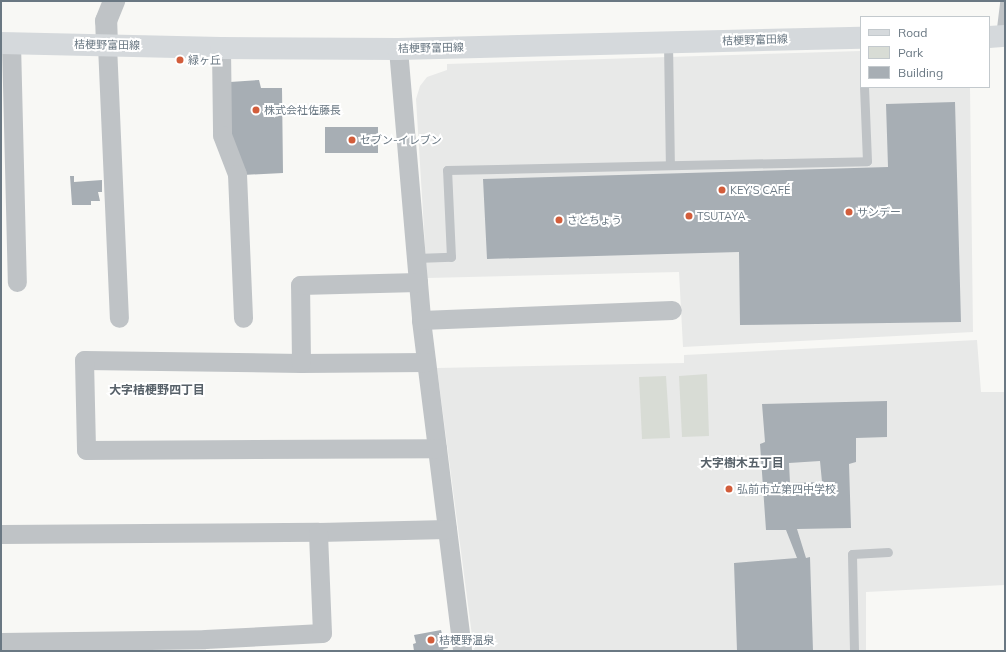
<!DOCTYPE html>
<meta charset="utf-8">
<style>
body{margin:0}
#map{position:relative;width:1006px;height:652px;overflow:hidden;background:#f8f8f5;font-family:Mulish,"Noto Sans JP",sans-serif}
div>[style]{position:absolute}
.built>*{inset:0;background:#e8e9e8}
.green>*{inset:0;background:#d8dcd5}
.building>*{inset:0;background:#a7aeb4}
.service>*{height:9px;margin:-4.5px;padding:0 4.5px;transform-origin:4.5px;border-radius:4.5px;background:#bfc3c6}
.minor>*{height:19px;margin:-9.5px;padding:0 9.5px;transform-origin:9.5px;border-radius:9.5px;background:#bfc3c6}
.tertiary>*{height:22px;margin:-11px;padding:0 11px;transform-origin:11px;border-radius:11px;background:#bfc3c6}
.secondary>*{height:22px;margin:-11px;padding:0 11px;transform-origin:11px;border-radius:11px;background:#d5d9dc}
.dots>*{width:11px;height:11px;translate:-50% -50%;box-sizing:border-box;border:2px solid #fff;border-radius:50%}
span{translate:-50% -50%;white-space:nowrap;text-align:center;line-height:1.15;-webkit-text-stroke:4px #fff;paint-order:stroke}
.street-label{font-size:11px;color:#6a7883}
.poi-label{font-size:11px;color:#6a7883}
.left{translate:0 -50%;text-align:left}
.neighbourhood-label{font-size:12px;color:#576169;font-weight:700}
.frame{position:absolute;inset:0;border:2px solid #6a7883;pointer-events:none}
.legend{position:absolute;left:860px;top:16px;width:130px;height:72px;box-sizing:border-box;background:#fff;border:1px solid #c3c9cd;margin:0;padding:5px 7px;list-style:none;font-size:12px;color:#6a7883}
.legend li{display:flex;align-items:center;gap:8px;height:20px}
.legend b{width:20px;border:1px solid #c3c9cd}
</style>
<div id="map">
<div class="built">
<i style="clip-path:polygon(861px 51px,861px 87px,970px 87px,973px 332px,683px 347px,679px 272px,427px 278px,416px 99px,420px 86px,427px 77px,447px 70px,447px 64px)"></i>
<i style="clip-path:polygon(977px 340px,981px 392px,1005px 392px,1005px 585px,866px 592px,866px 651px,474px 651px,437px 368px,684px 363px,684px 355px)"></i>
</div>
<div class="green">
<i style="clip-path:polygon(707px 374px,709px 436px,682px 437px,679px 376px)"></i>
<i style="clip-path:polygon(666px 376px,670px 438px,642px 439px,639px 377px)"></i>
</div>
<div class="building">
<i style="clip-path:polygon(259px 80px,261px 88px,282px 88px,283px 173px,243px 175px,228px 132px,230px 82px)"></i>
<i style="clip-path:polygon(955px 102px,961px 322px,740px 325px,739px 252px,487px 259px,483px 179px,888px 167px,886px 104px)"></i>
<i style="clip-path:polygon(325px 127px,378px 127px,378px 153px,325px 153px)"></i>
<i style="clip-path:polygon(70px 176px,74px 176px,74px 182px,102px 180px,102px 192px,98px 192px,100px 201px,91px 201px,91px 205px,72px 205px)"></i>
<i style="clip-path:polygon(evenodd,887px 401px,887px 437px,856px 438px,856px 462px,849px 464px,851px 528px,797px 529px,806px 558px,810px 557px,813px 651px,737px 651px,734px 563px,797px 558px,786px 530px,766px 530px,760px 444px,765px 442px,762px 404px,887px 401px,820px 461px,822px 482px,790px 483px,789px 463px,820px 461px)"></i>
<i style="clip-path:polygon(441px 630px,443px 638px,445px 637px,448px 648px,443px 649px,444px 651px,414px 651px,413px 644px,416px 643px,414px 635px)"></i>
</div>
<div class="service">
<i style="left:1000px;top:36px;width:35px;rotate:-83deg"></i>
<i style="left:668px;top:43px;width:122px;rotate:89.1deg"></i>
<i style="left:416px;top:258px;width:35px;rotate:-2deg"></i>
<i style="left:451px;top:257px;width:87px;rotate:-92.6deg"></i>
<i style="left:447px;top:170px;width:420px;rotate:-1.2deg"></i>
<i style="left:867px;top:161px;width:74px;rotate:-92.3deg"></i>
<i style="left:854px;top:651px;width:97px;rotate:-91.2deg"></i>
<i style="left:852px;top:554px;width:36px;rotate:-3deg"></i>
</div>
<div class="minor">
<i style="left:11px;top:43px;width:239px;rotate:88.6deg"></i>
<i style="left:107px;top:45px;width:273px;rotate:87.5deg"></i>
<i style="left:221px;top:48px;width:87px;rotate:89.3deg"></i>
<i style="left:222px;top:135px;width:42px;rotate:69deg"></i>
<i style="left:237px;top:174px;width:144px;rotate:87.6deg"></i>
<i style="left:398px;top:49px;width:272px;rotate:85.1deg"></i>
<i style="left:421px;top:320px;width:334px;rotate:82.9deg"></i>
<i style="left:421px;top:320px;width:251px;rotate:-2.3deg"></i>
<i style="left:426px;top:362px;width:125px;rotate:179.5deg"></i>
<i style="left:301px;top:363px;width:217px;rotate:-179.2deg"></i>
<i style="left:84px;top:360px;width:90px;rotate:88.7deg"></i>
<i style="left:86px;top:450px;width:351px;rotate:-0.3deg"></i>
<i style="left:301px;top:363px;width:78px;rotate:-90.7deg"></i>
<i style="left:300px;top:285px;width:118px;rotate:-1.5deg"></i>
<i style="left:1px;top:534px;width:317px;rotate:-0.4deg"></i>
<i style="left:318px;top:532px;width:129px;rotate:-1.3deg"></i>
<i style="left:1px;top:642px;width:204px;rotate:-0.8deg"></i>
<i style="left:205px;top:639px;width:117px;rotate:-2.9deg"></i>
<i style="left:322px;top:633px;width:101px;rotate:-92.3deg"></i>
</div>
<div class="tertiary">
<i style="left:107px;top:45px;width:24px;rotate:-92deg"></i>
<i style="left:106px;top:21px;width:22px;rotate:-68deg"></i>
</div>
<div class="secondary">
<i style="left:989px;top:37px;width:16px;rotate:-4deg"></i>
<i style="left:1px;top:43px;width:220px;rotate:1.3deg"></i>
<i style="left:221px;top:48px;width:177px;rotate:0.3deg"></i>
<i style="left:398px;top:49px;width:463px;rotate:-1.4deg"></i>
</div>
<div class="dots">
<i style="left:180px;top:60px;background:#d25d3b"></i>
<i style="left:256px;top:110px;background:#d25d3b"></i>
<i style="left:352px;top:140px;background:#d25d3b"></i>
<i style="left:722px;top:190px;background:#d25d3b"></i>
<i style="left:849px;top:212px;background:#d25d3b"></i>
<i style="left:689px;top:216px;background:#d25d3b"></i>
<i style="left:559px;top:220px;background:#d25d3b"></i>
<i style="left:729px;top:489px;background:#d25d3b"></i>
<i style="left:431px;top:640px;background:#d25d3b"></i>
</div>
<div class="street-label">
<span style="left:755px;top:40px;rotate:-2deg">桔梗野富田線</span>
<span style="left:107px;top:45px;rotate:1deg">桔梗野富田線</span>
<span style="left:431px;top:48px;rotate:-1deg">桔梗野富田線</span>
</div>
<div class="poi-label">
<span class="left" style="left:188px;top:60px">緑ヶ丘</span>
<span class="left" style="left:264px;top:110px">株式会社佐藤長</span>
<span class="left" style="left:360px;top:140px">セブン-イレブン</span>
<span class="left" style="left:730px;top:190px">KEY’S CAFÉ</span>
<span class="left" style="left:857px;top:212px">サンデー</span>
<span class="left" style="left:697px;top:216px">TSUTAYA</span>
<span class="left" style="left:567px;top:220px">さとちょう</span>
<span class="left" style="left:737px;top:489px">弘前市立第四中学校</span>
<span class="left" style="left:439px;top:640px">桔梗野温泉</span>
</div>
<div class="neighbourhood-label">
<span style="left:157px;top:390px">大字桔梗野四丁目</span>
<span style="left:742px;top:463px">大字樹木五丁目</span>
</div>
<div class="frame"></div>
<ul class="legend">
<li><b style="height:5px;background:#d5d9dc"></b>Road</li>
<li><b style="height:11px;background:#d8dcd5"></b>Park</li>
<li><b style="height:11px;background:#a7aeb4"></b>Building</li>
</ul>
</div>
